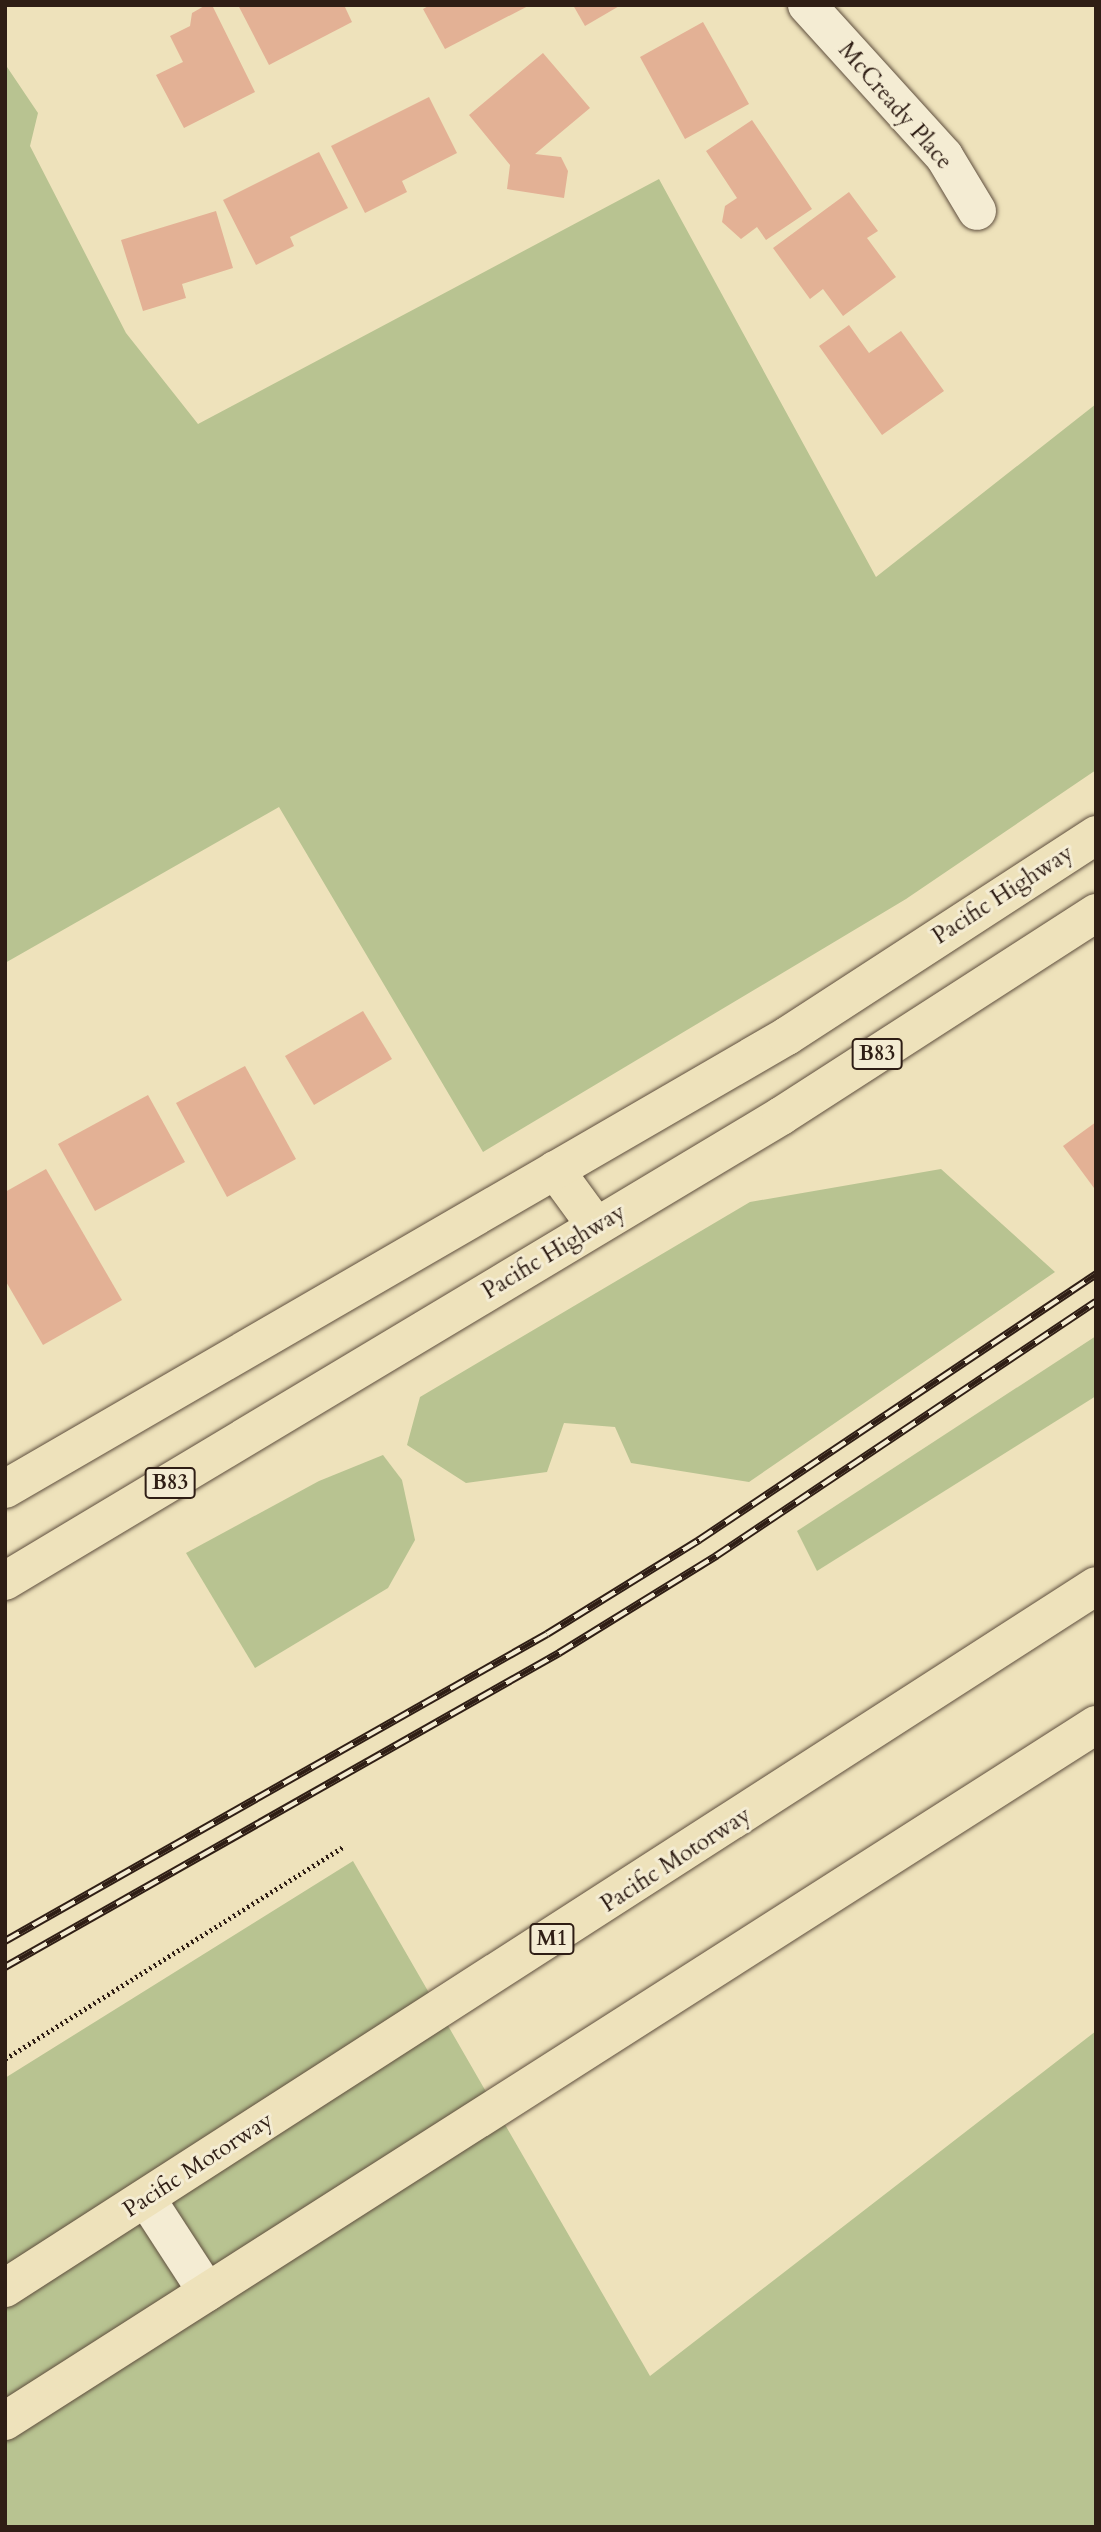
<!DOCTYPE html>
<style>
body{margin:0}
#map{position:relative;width:1101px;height:2532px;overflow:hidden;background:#eee2bb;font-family:Cardo,serif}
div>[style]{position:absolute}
.green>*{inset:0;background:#b8c391}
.building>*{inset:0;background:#e3b195}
.path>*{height:4.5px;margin-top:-2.25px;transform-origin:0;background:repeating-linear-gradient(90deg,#2f1e15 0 2px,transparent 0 5.5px)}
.roads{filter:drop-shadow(0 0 2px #5f4f3e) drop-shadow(0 0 2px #5f4f3e)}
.minor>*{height:38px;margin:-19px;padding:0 19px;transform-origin:19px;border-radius:19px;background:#f4ecd3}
.major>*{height:38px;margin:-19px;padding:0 19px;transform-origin:19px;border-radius:19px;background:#eee2bb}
.highway>*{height:38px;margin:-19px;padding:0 19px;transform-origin:19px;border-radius:19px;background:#eee2bb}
.rail>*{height:8px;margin-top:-4px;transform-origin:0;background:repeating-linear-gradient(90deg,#f4ecd3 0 16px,#2f1e15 0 32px);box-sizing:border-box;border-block:2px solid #2f1e15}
span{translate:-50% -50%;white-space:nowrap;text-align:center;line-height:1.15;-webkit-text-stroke:6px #f4ecd3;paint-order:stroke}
.shield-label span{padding:2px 5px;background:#f4ecd3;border:2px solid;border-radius:5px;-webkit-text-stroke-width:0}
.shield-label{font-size:21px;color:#2f1e15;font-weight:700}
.street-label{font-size:23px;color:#2f1e15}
.frame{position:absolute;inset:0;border:7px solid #2f1e15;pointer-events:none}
</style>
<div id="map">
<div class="green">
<i style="clip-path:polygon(5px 64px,38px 113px,30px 146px,126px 333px,198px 424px,659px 179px,876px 577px,1096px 404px,1096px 770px,906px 899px,483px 1152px,279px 807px,5px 963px)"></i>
<i style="clip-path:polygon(941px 1169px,1055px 1272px,749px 1482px,631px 1463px,615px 1427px,564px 1423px,547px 1472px,466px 1483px,407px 1445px,420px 1397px,750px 1202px)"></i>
<i style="clip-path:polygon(1096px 1336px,1096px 1396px,817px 1571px,797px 1531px)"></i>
<i style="clip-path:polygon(383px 1455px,402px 1480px,415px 1540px,388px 1588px,255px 1668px,186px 1553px,319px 1481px)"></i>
<i style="clip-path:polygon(353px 1861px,650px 2376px,1096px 2031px,1096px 2527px,5px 2527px,5px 2078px)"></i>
</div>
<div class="building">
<i style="clip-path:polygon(206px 5px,212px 5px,255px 92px,184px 128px,156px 75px,183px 62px,170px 36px,190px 26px,192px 13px)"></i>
<i style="clip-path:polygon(238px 5px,344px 5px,352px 22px,269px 65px)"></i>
<i style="clip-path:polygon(430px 5px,530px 5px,445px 49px,423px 9px)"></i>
<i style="clip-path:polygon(573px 5px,621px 5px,585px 26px)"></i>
<i style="clip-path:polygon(703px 22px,749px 104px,685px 139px,640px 57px)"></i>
<i style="clip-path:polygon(543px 53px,590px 108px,535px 154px,561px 157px,568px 171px,564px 198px,507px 189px,510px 165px,469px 115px)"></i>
<i style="clip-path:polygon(429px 97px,457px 153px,402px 181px,407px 192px,365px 213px,331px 146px)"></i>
<i style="clip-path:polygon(752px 120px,812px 209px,766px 240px,757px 227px,741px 239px,722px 222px,725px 206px,737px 198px,706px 151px)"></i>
<i style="clip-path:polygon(319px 152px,348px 208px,290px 237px,294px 246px,256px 265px,223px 200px)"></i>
<i style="clip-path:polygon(849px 192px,878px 231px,867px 238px,896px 277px,843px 316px,823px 289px,810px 299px,773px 248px)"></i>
<i style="clip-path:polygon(216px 211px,233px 268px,182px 284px,186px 298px,143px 311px,121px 240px)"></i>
<i style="clip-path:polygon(849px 325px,869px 353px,901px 331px,944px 391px,882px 435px,819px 346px)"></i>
<i style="clip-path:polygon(363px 1011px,392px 1059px,314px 1105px,285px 1056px)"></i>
<i style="clip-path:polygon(245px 1066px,296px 1159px,227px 1197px,176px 1103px)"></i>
<i style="clip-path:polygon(148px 1095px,185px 1162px,95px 1211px,58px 1144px)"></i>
<i style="clip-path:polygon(1096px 1122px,1096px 1187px,1094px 1188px,1063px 1146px)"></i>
<i style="clip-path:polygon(46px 1169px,122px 1300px,43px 1345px,5px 1280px,5px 1192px)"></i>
</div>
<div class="path">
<i style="left:5px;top:2059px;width:401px;rotate:-32.1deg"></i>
</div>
<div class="roads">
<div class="minor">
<i style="left:807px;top:5px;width:204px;rotate:47.8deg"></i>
<i style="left:944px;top:156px;width:64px;rotate:59deg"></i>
<i style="left:146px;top:2198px;width:112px;rotate:57deg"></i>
</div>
<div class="major">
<i style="left:555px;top:1170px;width:69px;rotate:53.8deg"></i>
<i style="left:5px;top:1489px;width:904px;rotate:-30.08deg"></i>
<i style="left:787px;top:1036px;width:369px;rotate:-33deg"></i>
<i style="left:5px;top:1581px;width:905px;rotate:-30.93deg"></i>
<i style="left:781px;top:1116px;width:375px;rotate:-32.8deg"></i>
</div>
<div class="highway">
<i style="left:5px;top:2288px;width:1297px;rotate:-32.76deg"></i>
<i style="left:5px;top:2421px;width:1294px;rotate:-32.54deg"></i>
</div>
</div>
<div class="rail">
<i style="left:5px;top:1941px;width:623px;rotate:-29.53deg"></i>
<i style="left:547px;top:1634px;width:179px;rotate:-31.7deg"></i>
<i style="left:699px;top:1540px;width:478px;rotate:-33.8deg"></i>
<i style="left:5px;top:1967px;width:637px;rotate:-29.54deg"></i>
<i style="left:559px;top:1653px;width:185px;rotate:-31.7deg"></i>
<i style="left:716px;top:1556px;width:457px;rotate:-33.8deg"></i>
</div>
<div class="shield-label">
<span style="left:877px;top:1054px">B83</span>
<span style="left:170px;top:1483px">B83</span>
<span style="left:552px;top:1939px">M1</span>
</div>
<div class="street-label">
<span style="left:895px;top:106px;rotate:49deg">McCready Place</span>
<span style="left:1003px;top:895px;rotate:-33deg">Pacific Highway</span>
<span style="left:554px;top:1252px;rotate:-31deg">Pacific Highway</span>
<span style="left:676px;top:1860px;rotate:-33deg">Pacific Motorway</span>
<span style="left:198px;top:2165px;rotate:-33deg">Pacific Motorway</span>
</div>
<div class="frame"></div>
</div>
